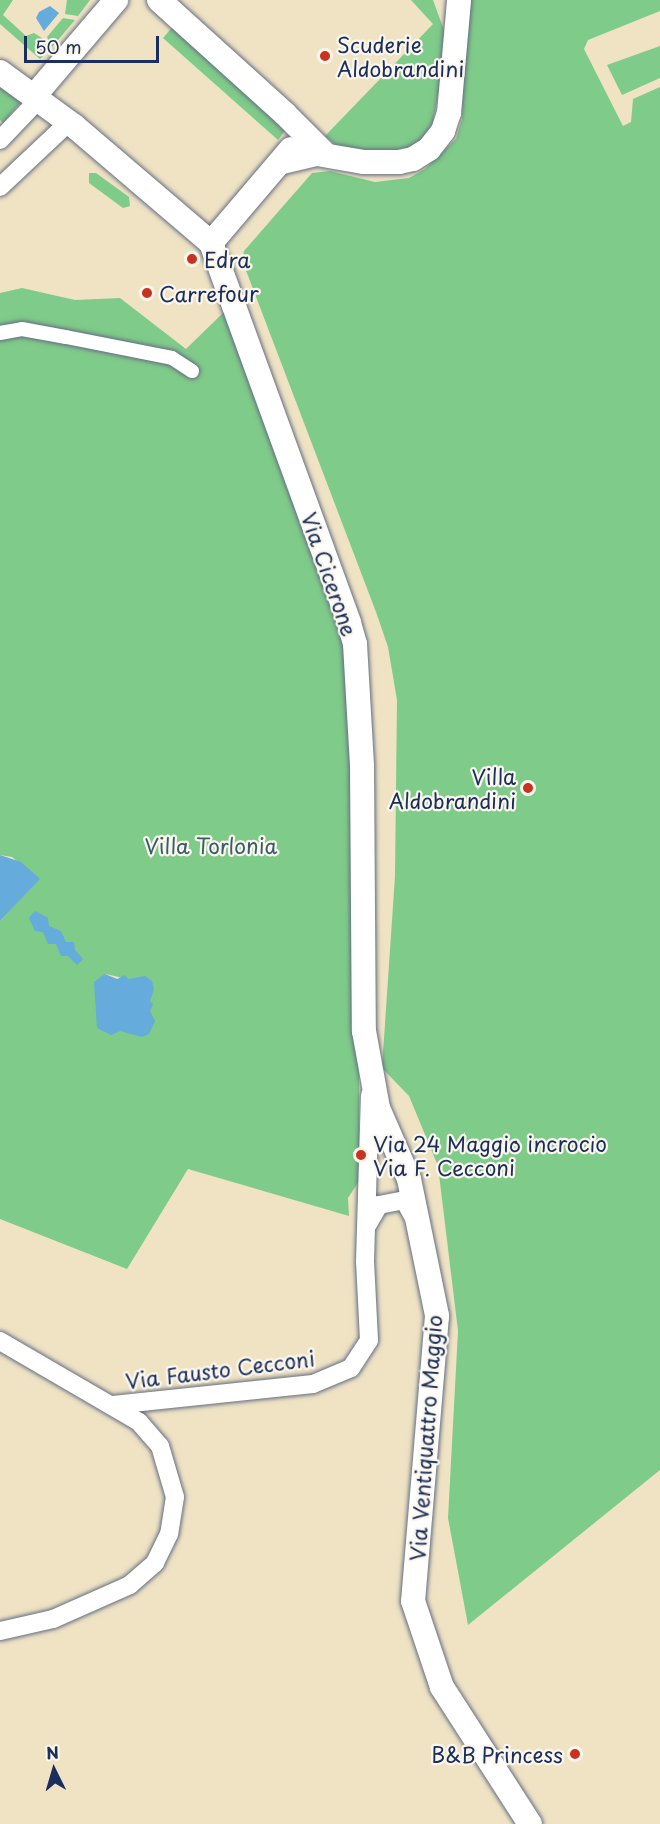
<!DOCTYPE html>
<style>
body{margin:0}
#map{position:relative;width:660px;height:1824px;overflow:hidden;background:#efe3c4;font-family:"Playpen Sans",sans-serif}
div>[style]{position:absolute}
.green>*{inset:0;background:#7fcb89}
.water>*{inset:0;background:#65abdb}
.roads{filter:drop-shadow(0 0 2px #656e82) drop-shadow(0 0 2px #656e82)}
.pedestrian>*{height:14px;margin:-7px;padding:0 7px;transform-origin:7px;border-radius:7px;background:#fff}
.minor>*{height:18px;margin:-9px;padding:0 9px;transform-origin:9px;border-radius:9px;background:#fff}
.secondary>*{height:24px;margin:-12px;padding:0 12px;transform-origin:12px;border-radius:12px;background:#fff}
.dots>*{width:16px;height:16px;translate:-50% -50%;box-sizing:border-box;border:3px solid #fbf7ec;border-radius:50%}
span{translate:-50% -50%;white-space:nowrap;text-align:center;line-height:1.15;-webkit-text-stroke:4.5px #fbf7ec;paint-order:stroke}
.poi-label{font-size:21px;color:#1b2f5e}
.left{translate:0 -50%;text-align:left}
.right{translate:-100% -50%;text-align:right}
.street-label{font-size:21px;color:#1b2f5e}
.park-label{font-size:21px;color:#395e6b}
.north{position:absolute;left:24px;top:1740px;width:60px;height:60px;-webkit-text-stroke:4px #fbf7ec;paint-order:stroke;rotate:355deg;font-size:16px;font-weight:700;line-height:24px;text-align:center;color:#1b2f5e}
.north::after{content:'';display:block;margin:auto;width:21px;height:27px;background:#1b2f5e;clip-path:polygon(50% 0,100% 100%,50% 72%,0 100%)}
.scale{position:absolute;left:24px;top:36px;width:135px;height:27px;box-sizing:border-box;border:3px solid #1b2f5e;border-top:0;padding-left:8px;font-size:18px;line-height:21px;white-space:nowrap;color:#1b2f5e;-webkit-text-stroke:4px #fbf7ec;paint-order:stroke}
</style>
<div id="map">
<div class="green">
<i style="clip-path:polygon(0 0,13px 0,3px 15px,13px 24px,26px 36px,34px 33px,45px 40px,49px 50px,40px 59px,0 24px)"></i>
<i style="clip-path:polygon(67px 0,90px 0,78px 16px,65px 14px)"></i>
<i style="clip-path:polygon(411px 0,433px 0,444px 30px,442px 75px,432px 126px,421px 141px,409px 148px,370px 154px,336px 145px,325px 136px,433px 24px)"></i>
<i style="clip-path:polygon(471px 0,660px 0,660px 11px,588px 40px,584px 49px,623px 126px,631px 122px,633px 99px,660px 87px,660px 1470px,468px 1625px,448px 1518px,458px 1331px,438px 1166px,409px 1096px,382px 1068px,395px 876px,397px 700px,388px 647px,376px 612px,242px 260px,244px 251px,312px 173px,330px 171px,375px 182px,409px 178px,425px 169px,456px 139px,462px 119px,465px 18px)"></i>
<i style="clip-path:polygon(63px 18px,75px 20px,52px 47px,47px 37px)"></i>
<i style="clip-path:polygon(175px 24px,287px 128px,278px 140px,163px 38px)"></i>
<i style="clip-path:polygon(660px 46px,660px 78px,622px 95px,607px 65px)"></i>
<i style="clip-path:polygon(0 87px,25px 97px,3px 123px,0 120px)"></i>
<i style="clip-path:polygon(89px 173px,96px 173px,129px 197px,130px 206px,123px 208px,89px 183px)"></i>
<i style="clip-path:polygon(evenodd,22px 288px,75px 300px,120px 298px,186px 349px,224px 312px,348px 642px,359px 1070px,359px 1181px,348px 1198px,349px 1216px,188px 1169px,127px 1269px,0 1219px,0 921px,39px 879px,12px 857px,0 855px,0 293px,22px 288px,105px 974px,128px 979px,149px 1011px,125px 1031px,120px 1031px,97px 1002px,105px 974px)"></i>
</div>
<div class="water">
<i style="clip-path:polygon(50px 6px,59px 13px,44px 31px,36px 18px,39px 12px)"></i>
<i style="clip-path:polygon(0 855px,21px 862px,40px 879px,0 921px)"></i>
<i style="clip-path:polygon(35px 911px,48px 918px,49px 926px,61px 931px,66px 942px,74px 942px,75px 950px,83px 959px,77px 965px,68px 956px,61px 956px,56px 944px,48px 944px,43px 932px,35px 931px,29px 918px)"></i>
<i style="clip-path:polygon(105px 974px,117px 979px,125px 975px,128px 979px,145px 976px,152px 981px,154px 989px,150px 1001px,153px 1004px,150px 1011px,155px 1021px,149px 1034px,142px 1037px,120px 1031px,111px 1035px,97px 1028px,94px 982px)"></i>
</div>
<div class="roads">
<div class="pedestrian">
<i style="left:0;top:333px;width:22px;rotate:-10deg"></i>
<i style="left:22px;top:329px;width:45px;rotate:10.3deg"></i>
<i style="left:66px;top:337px;width:108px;rotate:11.2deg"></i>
<i style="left:172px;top:358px;width:24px;rotate:33deg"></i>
</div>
<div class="minor">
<i style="left:0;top:140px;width:58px;rotate:-46.4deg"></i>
<i style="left:0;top:187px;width:95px;rotate:-43.3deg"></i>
<i style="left:368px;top:1224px;width:22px;rotate:-60deg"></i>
<i style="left:379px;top:1205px;width:25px;rotate:-11deg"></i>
<i style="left:404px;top:1200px;width:21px;rotate:61deg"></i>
<i style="left:0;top:1341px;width:161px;rotate:30.2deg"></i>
<i style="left:139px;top:1422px;width:32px;rotate:49deg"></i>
<i style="left:160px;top:1446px;width:53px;rotate:73.6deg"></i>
<i style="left:175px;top:1497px;width:37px;rotate:99deg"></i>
<i style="left:169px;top:1534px;width:32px;rotate:116deg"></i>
<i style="left:155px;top:1563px;width:33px;rotate:139deg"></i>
<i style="left:130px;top:1585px;width:84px;rotate:156.2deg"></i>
<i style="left:53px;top:1619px;width:54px;rotate:167.2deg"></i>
<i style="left:113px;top:1405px;width:201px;rotate:-6deg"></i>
<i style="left:313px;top:1384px;width:41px;rotate:-22.8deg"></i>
<i style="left:351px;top:1368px;width:33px;rotate:-57deg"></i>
<i style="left:369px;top:1340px;width:78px;rotate:-92.9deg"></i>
<i style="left:365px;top:1262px;width:167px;rotate:-88.3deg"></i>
</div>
<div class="secondary">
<i style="left:159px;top:0;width:170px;rotate:42.1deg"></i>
<i style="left:285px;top:114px;width:57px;rotate:45deg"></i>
<i style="left:0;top:72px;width:92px;rotate:36.1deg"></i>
<i style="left:74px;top:126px;width:180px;rotate:40.5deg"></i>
<i style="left:211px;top:243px;width:404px;rotate:70deg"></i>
<i style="left:349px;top:623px;width:22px;rotate:74deg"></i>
<i style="left:355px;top:644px;width:121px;rotate:86.7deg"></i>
<i style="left:362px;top:765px;width:266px;rotate:89.6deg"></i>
<i style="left:364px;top:1031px;width:78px;rotate:79.7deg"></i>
<i style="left:378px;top:1108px;width:77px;rotate:66.4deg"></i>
<i style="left:409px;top:1179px;width:140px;rotate:78.4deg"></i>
<i style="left:437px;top:1316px;width:286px;rotate:94.8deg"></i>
<i style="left:413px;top:1601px;width:91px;rotate:71.4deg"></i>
<i style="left:442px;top:1687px;width:163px;rotate:57.3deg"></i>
<i style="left:35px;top:95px;width:125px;rotate:-49.5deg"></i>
<i style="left:282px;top:162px;width:36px;rotate:-13deg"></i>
<i style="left:317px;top:154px;width:48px;rotate:9.7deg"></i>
<i style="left:364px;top:162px;width:35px"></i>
<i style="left:399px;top:162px;width:14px;rotate:-12deg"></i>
<i style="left:413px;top:159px;width:19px;rotate:-32deg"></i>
<i style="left:429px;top:149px;width:23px;rotate:-52deg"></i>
<i style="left:443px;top:131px;width:19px;rotate:-72deg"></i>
<i style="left:449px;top:113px;width:113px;rotate:-84.9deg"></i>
<i style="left:211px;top:243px;width:123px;rotate:-49.6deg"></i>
</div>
</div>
<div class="dots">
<i style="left:325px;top:56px;background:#c8321e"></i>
<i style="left:192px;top:259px;background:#c8321e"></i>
<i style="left:147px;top:293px;background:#c8321e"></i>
<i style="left:528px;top:788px;background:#c8321e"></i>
<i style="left:361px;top:1155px;background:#c8321e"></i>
<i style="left:575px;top:1754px;background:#c8321e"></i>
</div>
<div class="poi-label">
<span class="left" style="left:337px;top:56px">Scuderie<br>Aldobrandini</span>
<span class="left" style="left:204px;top:259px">Edra</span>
<span class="left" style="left:159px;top:293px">Carrefour</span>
<span class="right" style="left:516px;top:788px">Villa<br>Aldobrandini</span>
<span class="left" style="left:373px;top:1155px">Via 24 Maggio incrocio<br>Via F. Cecconi</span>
<span class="right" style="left:563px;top:1754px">B&amp;B Princess</span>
</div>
<div class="street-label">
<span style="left:330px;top:574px;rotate:71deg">Via Cicerone</span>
<span style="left:220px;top:1369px;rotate:-7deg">Via Fausto Cecconi</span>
<span style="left:425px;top:1438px;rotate:-86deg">Via Ventiquattro Maggio</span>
</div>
<div class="park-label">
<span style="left:211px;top:845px">Villa Torlonia</span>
</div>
<div class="north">N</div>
<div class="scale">50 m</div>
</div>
